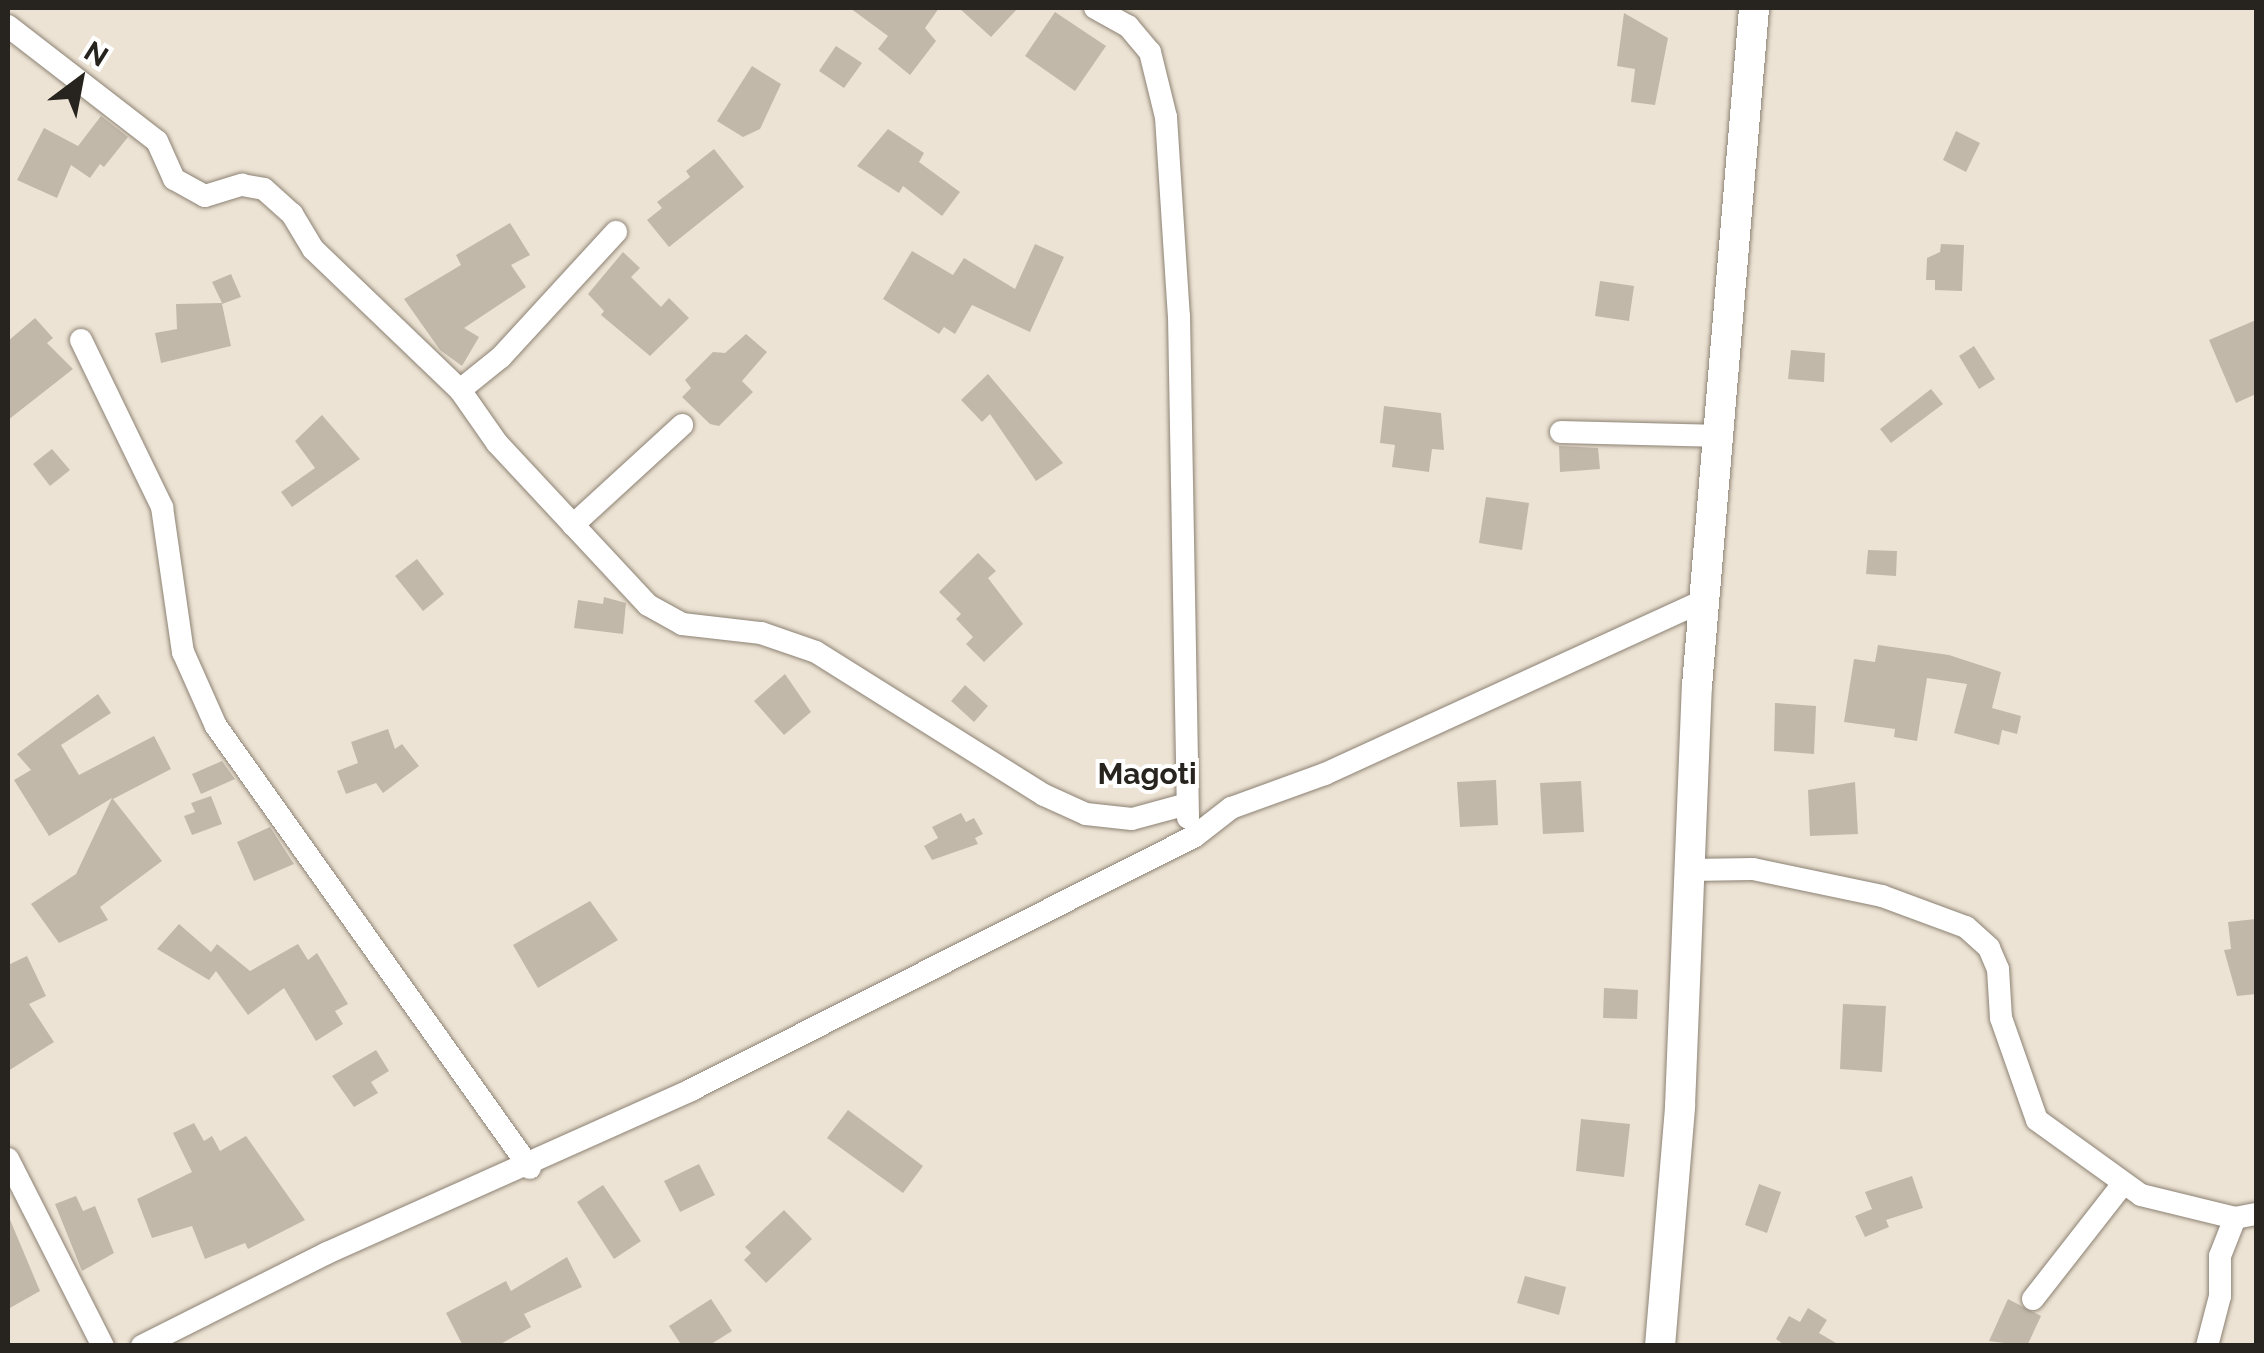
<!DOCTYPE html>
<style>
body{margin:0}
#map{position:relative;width:2264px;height:1353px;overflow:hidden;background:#ede3d4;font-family:Raleway,sans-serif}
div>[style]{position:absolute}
.building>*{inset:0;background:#c2b8aa}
.roads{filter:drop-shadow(0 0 2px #8c8274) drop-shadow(0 0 2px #8c8274)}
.street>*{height:22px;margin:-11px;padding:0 11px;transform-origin:11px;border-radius:11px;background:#fff}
.secondary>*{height:30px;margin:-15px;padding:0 15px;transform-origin:15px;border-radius:15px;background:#fff}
span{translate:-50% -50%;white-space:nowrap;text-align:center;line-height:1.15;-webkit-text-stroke:8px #fff;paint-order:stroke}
.quarter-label{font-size:30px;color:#27231e;font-weight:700}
.frame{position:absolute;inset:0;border:10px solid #27231e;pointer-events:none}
.north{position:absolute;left:30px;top:30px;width:100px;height:100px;-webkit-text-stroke:8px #fff;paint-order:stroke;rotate:32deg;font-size:28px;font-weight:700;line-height:40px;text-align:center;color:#27231e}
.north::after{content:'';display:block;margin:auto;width:35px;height:45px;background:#27231e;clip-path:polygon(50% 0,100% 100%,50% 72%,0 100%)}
</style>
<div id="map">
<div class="building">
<i style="clip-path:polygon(850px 8px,939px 8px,925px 28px,936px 41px,910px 75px,878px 49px,888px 36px)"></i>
<i style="clip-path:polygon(959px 8px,1018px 8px,991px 37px)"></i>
<i style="clip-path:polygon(1055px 12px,1106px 46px,1075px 91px,1025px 56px)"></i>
<i style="clip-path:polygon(1624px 13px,1668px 38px,1655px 105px,1631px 102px,1635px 69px,1617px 66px)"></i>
<i style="clip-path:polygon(836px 46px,862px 63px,844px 88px,819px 71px)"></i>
<i style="clip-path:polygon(752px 66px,781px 84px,760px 129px,743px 137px,717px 121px)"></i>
<i style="clip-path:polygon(101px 116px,128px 137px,104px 167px,100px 164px,90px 178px,71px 165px,57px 198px,17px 180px,44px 128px,78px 146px)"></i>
<i style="clip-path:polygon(888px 129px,924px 153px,919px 162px,960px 192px,942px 216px,903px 186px,899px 193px,857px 166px)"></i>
<i style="clip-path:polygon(1956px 131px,1980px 143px,1966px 172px,1943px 160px)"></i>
<i style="clip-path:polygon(714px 149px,744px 187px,669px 247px,647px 220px,662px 208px,657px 202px,690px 177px,686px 171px)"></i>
<i style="clip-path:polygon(510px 223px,530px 255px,511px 265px,526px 287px,464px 328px,479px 337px,462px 366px,440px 350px,404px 299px,461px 265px,456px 255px)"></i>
<i style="clip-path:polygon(1035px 244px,1064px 257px,1030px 332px,972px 305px,955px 334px,944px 327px,939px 334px,883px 299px,912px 251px,953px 275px,964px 258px,1015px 289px)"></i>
<i style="clip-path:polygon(1941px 244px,1964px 245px,1962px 291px,1935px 290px,1935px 280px,1926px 280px,1927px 258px,1940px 252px)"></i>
<i style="clip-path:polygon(623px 252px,640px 268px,631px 277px,661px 307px,669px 298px,689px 318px,650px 356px,601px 315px,604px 311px,588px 294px)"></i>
<i style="clip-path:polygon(231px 274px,241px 297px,222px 304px,231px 346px,161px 363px,155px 333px,177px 329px,176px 304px,222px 303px,212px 282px)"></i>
<i style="clip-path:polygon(1600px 281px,1634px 286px,1629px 321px,1595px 316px)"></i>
<i style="clip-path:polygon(35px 318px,53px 338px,47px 343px,73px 369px,8px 420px,8px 341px)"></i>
<i style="clip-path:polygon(2256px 320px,2256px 394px,2236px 403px,2209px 340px)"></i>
<i style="clip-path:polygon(746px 334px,767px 352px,742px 381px,753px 392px,719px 426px,710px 424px,682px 397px,691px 388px,685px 380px,713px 352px,725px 353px)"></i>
<i style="clip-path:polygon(1974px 346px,1995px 379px,1979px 389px,1959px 356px)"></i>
<i style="clip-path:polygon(1791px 350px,1825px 353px,1824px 382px,1788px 379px)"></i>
<i style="clip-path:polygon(988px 374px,1063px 463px,1036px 481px,990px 414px,982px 422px,961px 400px)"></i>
<i style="clip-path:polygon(1931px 389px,1943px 404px,1891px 443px,1880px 429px)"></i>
<i style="clip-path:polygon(1384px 406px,1441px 413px,1444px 450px,1432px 449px,1429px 472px,1392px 467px,1395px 445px,1380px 443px)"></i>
<i style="clip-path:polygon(322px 415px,360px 459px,292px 507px,281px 492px,315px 468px,295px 441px)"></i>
<i style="clip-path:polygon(1559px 446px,1598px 448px,1600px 469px,1560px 472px)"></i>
<i style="clip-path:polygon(52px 449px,70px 470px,50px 486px,33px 464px)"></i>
<i style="clip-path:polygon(1486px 497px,1529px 503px,1522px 550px,1479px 543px)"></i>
<i style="clip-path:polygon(1868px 550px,1897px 551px,1896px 576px,1866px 574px)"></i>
<i style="clip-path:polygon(978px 553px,996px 571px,988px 578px,1023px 624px,984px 662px,966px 644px,973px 637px,956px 619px,961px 614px,939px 592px)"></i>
<i style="clip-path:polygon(417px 559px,444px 594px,423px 611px,395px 576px)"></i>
<i style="clip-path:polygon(604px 597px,626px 603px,623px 634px,574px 628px,578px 600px,603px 604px)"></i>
<i style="clip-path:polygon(1878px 645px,1949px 655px,2001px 672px,1992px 708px,2021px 716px,2017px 734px,2002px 730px,1999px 745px,1954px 733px,1967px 684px,1927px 678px,1917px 741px,1894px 737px,1895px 729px,1844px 722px,1854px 659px,1875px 662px)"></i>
<i style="clip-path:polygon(785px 674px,811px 712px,784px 735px,754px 701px)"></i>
<i style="clip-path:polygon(965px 685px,988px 706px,974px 722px,951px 701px)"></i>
<i style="clip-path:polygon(98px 694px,111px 713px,61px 745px,79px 775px,154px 736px,171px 769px,113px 799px,162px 861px,100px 907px,108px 920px,59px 943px,31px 904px,76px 874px,112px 798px,49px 836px,14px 780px,31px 770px,17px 754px)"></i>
<i style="clip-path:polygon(1775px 703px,1816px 706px,1814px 754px,1774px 751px)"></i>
<i style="clip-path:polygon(388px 729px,395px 749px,402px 744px,419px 766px,383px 793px,376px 783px,346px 794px,337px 771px,358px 763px,351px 742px)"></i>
<i style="clip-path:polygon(222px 761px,235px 779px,201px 794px,192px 774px)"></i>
<i style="clip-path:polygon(1496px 780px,1498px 825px,1460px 827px,1457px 782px)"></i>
<i style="clip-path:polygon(1581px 781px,1584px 832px,1543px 834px,1540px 783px)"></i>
<i style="clip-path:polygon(1855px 782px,1858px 834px,1810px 836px,1808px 790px)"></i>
<i style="clip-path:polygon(211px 796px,222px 824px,192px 835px,184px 816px,195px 812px,191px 803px)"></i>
<i style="clip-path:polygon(961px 813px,966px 822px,974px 818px,983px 834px,975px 838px,978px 844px,932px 860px,924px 846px,938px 838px,932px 827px)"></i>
<i style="clip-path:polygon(270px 827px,294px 864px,254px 881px,237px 842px)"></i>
<i style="clip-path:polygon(590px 901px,618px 940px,538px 988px,513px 945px)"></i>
<i style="clip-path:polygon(2256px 919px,2256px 994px,2237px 996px,2224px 950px,2231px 949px,2228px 922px)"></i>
<i style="clip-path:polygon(179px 924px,211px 952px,217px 944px,250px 971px,298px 944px,308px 960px,317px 953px,348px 1004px,335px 1011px,343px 1024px,316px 1041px,284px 988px,248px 1015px,216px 971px,209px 980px,157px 949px)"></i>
<i style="clip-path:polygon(27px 956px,46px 996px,29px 1004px,54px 1042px,8px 1071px,8px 965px)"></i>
<i style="clip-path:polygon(1604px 988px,1638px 990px,1637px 1019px,1603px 1018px)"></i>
<i style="clip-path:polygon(1843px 1004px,1886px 1006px,1882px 1072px,1840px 1069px)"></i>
<i style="clip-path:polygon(376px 1050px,389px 1071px,371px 1082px,378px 1093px,354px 1107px,332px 1076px)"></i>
<i style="clip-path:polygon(848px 1110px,923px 1166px,903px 1193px,827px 1138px)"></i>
<i style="clip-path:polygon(1581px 1119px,1630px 1124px,1624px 1177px,1576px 1171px)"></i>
<i style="clip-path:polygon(194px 1123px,204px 1141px,212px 1136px,220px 1151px,246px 1136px,305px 1220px,248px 1249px,245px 1243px,205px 1259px,192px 1226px,152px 1238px,137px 1199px,192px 1172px,173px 1133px)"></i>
<i style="clip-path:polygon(699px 1164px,715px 1195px,680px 1212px,664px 1181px)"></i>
<i style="clip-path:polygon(1912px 1176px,1923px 1208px,1886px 1220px,1889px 1227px,1865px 1237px,1855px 1216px,1872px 1209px,1865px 1192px)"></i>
<i style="clip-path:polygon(1759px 1184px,1781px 1192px,1767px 1233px,1745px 1225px)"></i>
<i style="clip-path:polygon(603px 1185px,641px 1241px,614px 1259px,577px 1202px)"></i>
<i style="clip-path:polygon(76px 1196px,83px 1211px,95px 1206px,114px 1253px,82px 1271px,55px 1204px)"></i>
<i style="clip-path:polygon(784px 1210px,812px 1239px,766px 1283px,744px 1260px,751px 1253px,745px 1247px)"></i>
<i style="clip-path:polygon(8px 1215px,40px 1291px,8px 1309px)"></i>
<i style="clip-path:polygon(567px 1257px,582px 1287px,524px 1314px,531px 1327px,497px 1346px,463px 1346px,446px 1313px,506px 1281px,511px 1291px)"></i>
<i style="clip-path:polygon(1525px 1276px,1566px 1287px,1559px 1315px,1517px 1303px)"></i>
<i style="clip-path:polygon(711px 1299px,732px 1331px,708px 1346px,682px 1346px,669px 1326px)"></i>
<i style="clip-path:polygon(2008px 1299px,2041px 1316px,2027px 1346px,1989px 1341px)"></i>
<i style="clip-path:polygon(1808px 1308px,1827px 1320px,1819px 1333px,1841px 1346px,1786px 1346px,1776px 1339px,1789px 1316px,1800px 1322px)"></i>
</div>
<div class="roads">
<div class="street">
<i style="left:1095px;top:8px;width:38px;rotate:29deg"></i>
<i style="left:1128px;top:26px;width:34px;rotate:50deg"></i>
<i style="left:1150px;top:52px;width:67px;rotate:76.2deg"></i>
<i style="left:1166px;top:117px;width:199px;rotate:86.3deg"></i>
<i style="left:1179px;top:316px;width:502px;rotate:88.97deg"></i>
<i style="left:8px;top:26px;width:188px;rotate:37.7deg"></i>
<i style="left:157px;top:141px;width:42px;rotate:65.9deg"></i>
<i style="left:174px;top:179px;width:35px;rotate:29deg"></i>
<i style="left:205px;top:196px;width:39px;rotate:-17deg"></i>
<i style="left:242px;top:185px;width:22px;rotate:10deg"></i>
<i style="left:264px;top:189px;width:38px;rotate:42deg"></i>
<i style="left:292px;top:214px;width:41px;rotate:59deg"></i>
<i style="left:313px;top:249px;width:204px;rotate:43.8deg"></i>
<i style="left:460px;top:390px;width:65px;rotate:55.1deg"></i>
<i style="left:497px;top:443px;width:221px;rotate:47deg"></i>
<i style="left:648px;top:605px;width:39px;rotate:29deg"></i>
<i style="left:682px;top:624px;width:80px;rotate:6.5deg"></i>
<i style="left:761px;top:633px;width:58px;rotate:19.1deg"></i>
<i style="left:816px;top:652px;width:269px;rotate:32.1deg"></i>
<i style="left:1044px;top:795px;width:46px;rotate:24.3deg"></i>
<i style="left:1086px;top:814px;width:46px;rotate:6.2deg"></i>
<i style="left:1132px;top:819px;width:54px;rotate:-15.1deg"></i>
<i style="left:81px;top:340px;width:186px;rotate:64.1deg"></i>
<i style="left:162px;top:507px;width:147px;rotate:81.8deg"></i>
<i style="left:183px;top:652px;width:81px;rotate:66deg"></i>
<i style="left:216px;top:726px;width:542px;rotate:54.61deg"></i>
<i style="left:460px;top:390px;width:53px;rotate:-38.8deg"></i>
<i style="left:501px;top:357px;width:170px;rotate:-47.4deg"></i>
<i style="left:1561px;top:432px;width:161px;rotate:1.4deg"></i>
<i style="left:573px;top:525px;width:148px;rotate:-42.5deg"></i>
<i style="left:1689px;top:870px;width:64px;rotate:-0.9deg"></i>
<i style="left:1753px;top:869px;width:132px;rotate:11.8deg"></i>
<i style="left:1882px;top:896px;width:90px;rotate:20.3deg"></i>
<i style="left:1966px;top:927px;width:31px;rotate:42deg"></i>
<i style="left:1989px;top:948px;width:23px;rotate:67deg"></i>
<i style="left:1998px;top:969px;width:49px;rotate:86.5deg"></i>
<i style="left:2001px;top:1018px;width:108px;rotate:70.6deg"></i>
<i style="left:2037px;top:1120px;width:128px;rotate:35.8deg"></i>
<i style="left:2141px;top:1195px;width:97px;rotate:13.7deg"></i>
<i style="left:2235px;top:1218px;width:21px;rotate:-11deg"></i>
<i style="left:8px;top:1159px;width:210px;rotate:63.1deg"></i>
<i style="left:2033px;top:1299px;width:145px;rotate:-52deg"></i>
<i style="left:142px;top:1346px;width:207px;rotate:-26.7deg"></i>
<i style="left:327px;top:1253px;width:399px;rotate:-24.1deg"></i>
<i style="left:691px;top:1090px;width:564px;rotate:-26.75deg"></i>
<i style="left:1195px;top:836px;width:46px;rotate:-37.9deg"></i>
<i style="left:1231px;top:808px;width:100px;rotate:-19.9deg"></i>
<i style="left:1325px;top:774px;width:420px;rotate:-24.6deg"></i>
<i style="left:2207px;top:1346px;width:52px;rotate:-75.4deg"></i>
<i style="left:2220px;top:1296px;width:40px;rotate:-90deg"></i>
<i style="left:2220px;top:1256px;width:41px;rotate:-68.5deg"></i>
</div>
<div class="secondary">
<i style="left:1660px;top:1346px;width:241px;rotate:-85.2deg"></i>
<i style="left:1680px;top:1106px;width:420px;rotate:-87.7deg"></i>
<i style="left:1697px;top:686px;width:680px;rotate:-85.19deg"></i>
</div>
</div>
<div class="quarter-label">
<span style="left:1147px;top:774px">Magoti</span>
</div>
<div class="frame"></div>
<div class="north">N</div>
</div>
